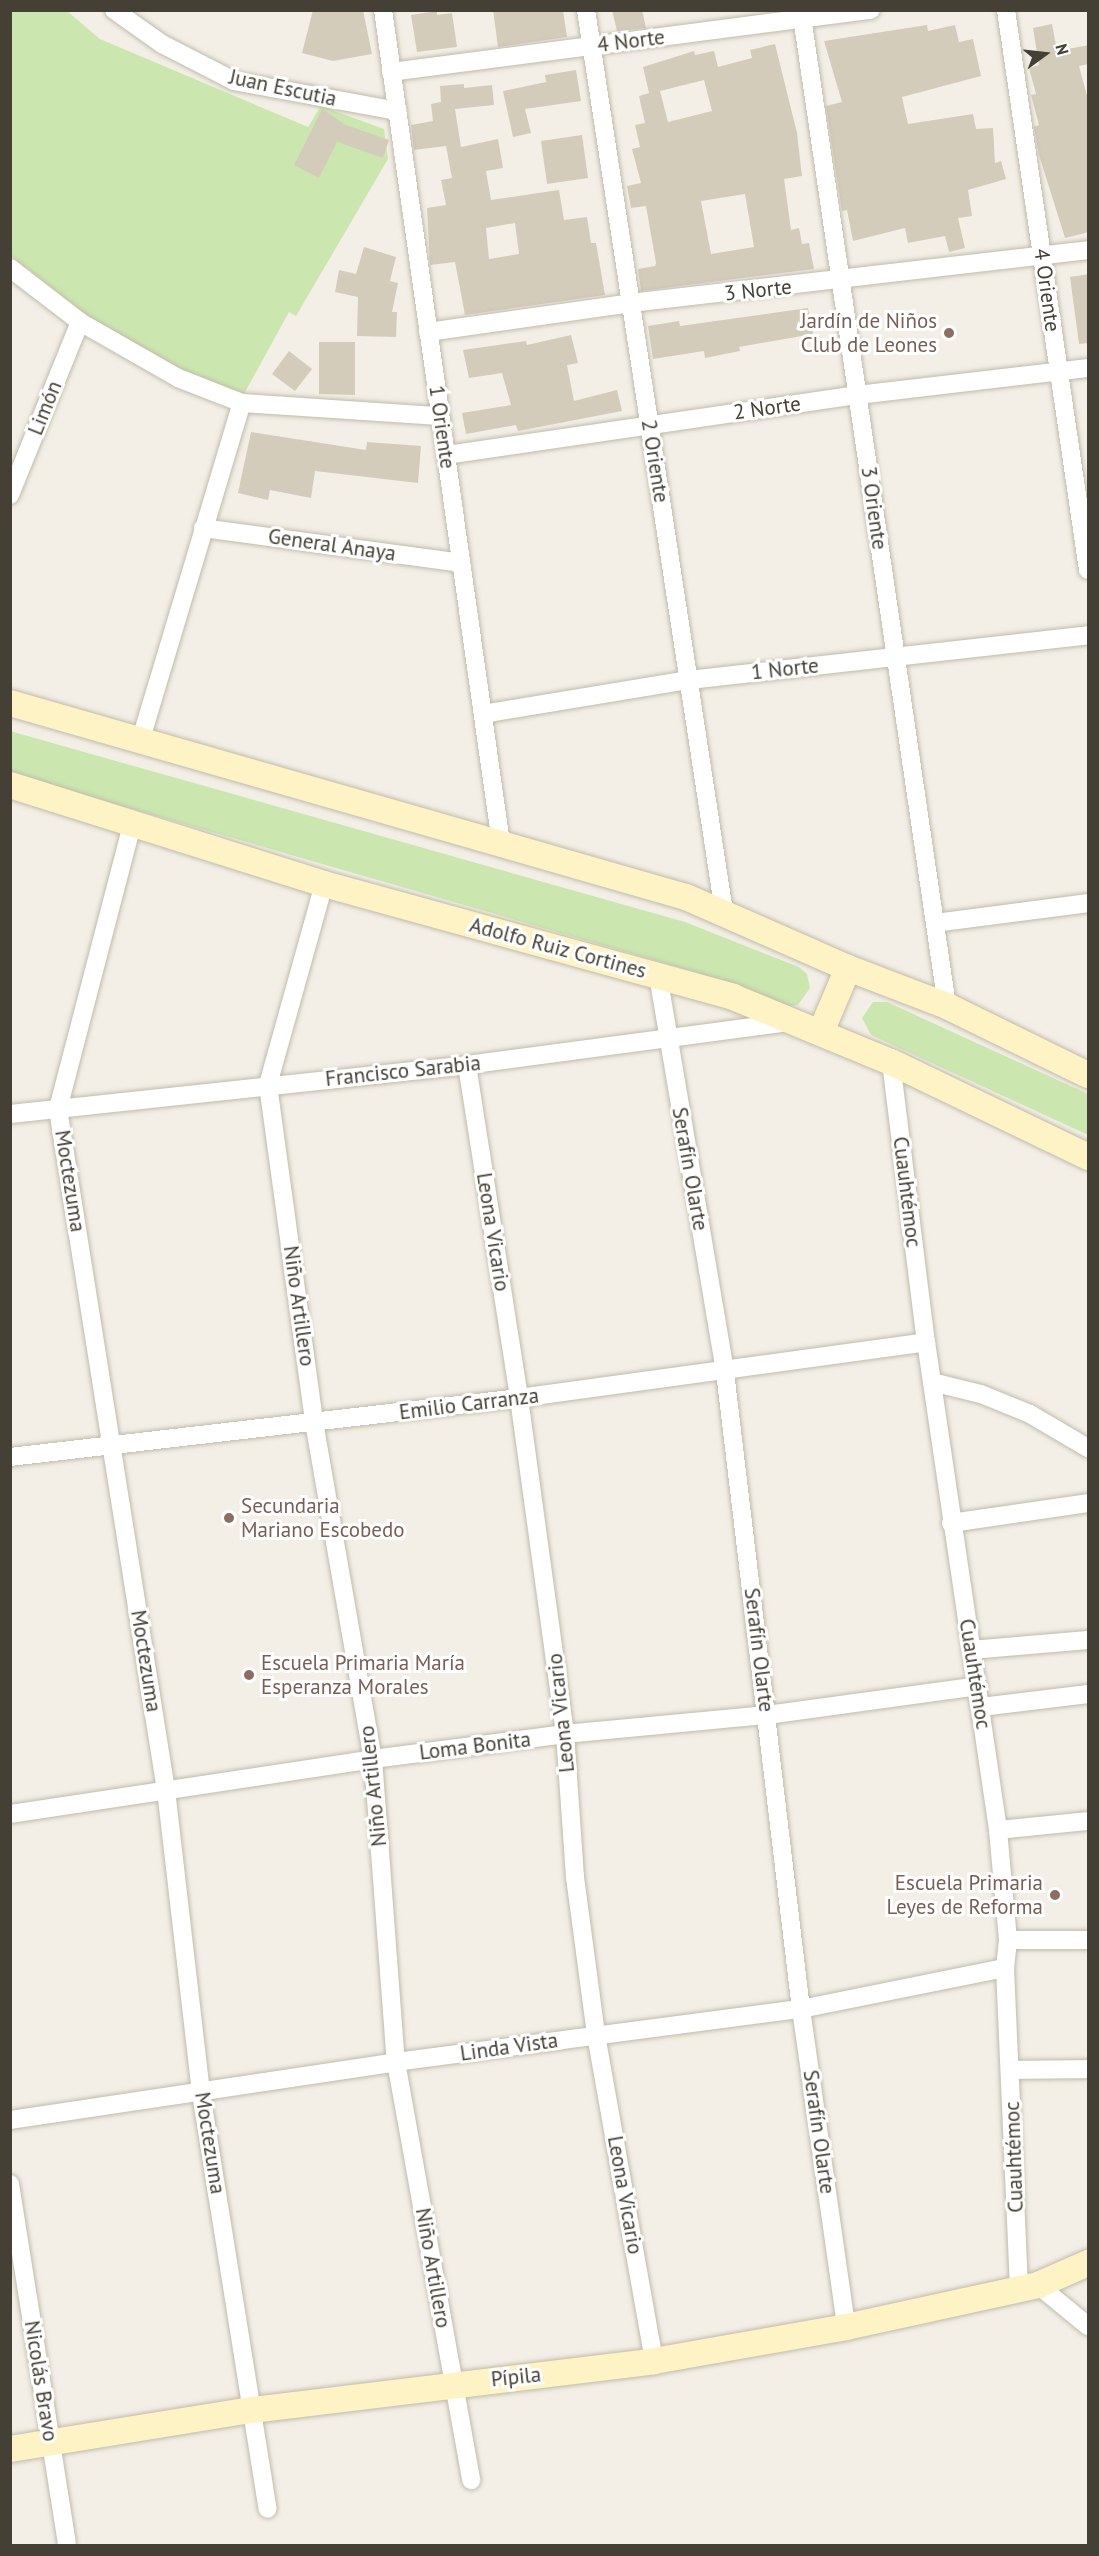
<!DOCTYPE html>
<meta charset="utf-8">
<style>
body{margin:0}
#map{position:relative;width:1099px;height:2556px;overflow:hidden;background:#f3efe6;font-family:"PT Sans",sans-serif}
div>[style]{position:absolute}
.green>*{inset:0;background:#cbe7af}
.building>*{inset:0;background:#d4ccbb}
.roads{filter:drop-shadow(0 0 2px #c1bbab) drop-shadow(0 0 2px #c1bbab)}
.minor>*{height:18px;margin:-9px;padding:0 9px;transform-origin:9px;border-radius:9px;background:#fff}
.secondary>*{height:26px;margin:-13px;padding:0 13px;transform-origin:13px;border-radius:13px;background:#fef3c5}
.dots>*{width:16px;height:16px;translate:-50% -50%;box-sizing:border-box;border:3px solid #fff;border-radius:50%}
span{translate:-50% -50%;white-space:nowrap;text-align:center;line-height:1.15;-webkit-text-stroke:6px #fff;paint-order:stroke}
.street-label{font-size:21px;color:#454035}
.education-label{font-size:21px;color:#785e54}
.right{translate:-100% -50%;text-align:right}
.left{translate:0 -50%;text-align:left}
.frame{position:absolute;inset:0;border:12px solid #454035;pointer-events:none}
.north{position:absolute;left:1015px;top:24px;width:60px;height:60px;-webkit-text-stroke:4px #fff;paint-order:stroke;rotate:75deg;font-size:16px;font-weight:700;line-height:24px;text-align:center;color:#454035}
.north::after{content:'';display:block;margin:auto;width:21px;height:27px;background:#454035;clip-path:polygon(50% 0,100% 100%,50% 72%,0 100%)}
</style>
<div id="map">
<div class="green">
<i style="clip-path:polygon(10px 11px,67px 11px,100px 39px,308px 127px,321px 106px,384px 129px,388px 159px,296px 316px,289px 312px,244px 394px,179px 368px,89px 317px,11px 256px)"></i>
<i style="clip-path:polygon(10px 731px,685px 922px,799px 967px,807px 974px,810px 988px,798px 1005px,783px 1007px,699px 973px,11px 774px)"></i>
<i style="clip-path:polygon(873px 1002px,887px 1002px,1088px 1094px,1088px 1135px,871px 1035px,862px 1018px)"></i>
</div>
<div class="building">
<i style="clip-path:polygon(313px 10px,363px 10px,372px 54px,333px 61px,302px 53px)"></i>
<i style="clip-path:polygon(493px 10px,563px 10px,567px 37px,498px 47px)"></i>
<i style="clip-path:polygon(612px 10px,642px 10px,646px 28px,617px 31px)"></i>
<i style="clip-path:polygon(437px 11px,437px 15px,452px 13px,457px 47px,417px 52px,411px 15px)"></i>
<i style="clip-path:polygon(1052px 24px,1057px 51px,1089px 45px,1089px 64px,1079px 66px,1089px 103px,1089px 232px,1065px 238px,1039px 155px,1034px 127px,1039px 125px,1031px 95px,1036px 94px,1029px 68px,1039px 65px,1033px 28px)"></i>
<i style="clip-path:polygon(927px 25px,928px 31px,955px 25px,959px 42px,973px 39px,981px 76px,902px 97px,908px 124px,973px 114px,976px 129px,993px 128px,995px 163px,1001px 161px,1006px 179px,968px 190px,972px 216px,958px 218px,965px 248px,949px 252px,945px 236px,908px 243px,905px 228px,853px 241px,847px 210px,842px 211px,826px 106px,842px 102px,824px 41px)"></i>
<i style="clip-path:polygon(evenodd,775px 44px,797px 133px,802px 176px,784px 179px,791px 230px,799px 228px,802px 244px,809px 243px,814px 269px,641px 291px,638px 269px,655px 266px,656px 263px,646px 206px,631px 208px,627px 186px,641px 183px,632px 149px,640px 147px,635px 125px,645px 123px,639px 96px,649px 93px,643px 67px,694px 51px,695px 55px,714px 51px,718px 67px,752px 58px,750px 50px,775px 44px,704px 80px,712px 111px,668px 122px,660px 91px,704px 80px,775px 44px,745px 194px,754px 247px,711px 254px,701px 201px,745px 194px)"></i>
<i style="clip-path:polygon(576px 70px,581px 101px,525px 109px,531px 133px,513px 137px,503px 91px,546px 82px,545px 75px)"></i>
<i style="clip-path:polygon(evenodd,464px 84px,464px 88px,492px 85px,494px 105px,455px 109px,461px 147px,498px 139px,503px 168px,486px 171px,491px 200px,559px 190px,564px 220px,587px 217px,591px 243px,596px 243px,605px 295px,465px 315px,455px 262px,430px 265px,427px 208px,446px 205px,441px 180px,452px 178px,446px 146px,414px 150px,411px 125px,433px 121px,431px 104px,441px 102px,440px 86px,464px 84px,515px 223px,519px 254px,489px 259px,486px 228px,515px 223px)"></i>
<i style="clip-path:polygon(322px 109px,346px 125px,389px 140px,383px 158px,337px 142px,319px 178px,294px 165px)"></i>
<i style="clip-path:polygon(582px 135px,588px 178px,547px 184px,541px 141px)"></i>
<i style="clip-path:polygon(364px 247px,396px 257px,390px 281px,398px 283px,392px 312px,397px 312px,396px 337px,357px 336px,358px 297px,335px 292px,339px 270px,356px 274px)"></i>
<i style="clip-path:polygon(1089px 274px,1089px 343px,1079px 344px,1070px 277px)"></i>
<i style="clip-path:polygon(808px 308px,813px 334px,739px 347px,740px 351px,705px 358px,704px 351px,653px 359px,648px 326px,679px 321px,680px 326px)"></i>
<i style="clip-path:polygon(571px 335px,578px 363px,567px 365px,574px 401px,617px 390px,622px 411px,518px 431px,516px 425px,466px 434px,462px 413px,511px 405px,502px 373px,469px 378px,463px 350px,526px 341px,527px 345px)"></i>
<i style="clip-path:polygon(319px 342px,355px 342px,355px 395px,319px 394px)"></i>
<i style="clip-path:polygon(289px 351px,312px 369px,295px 391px,272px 374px)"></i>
<i style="clip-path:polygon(251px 432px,366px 450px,367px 442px,421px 446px,418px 483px,315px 471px,311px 498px,270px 490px,268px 500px,238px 493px)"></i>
</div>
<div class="roads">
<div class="minor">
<i style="left:114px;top:10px;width:59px;rotate:35.3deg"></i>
<i style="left:162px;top:44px;width:81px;rotate:27.2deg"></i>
<i style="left:234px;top:81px;width:166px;rotate:10.4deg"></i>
<i style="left:383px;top:10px;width:841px;rotate:81.94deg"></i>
<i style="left:586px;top:10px;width:912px;rotate:81.3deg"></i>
<i style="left:801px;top:10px;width:1007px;rotate:81.66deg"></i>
<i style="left:1006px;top:10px;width:566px;rotate:81.67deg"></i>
<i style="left:391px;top:72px;width:484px;rotate:-7.4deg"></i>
<i style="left:10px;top:268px;width:88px;rotate:37.6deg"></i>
<i style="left:80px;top:322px;width:113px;rotate:29.7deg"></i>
<i style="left:178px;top:378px;width:69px;rotate:21.3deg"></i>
<i style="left:242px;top:403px;width:198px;rotate:3.8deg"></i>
<i style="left:428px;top:332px;width:205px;rotate:-8.1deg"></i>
<i style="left:631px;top:303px;width:460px;rotate:-6.6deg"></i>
<i style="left:446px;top:455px;width:416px;rotate:-8.3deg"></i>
<i style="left:858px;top:395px;width:232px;rotate:-6.7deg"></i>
<i style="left:10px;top:495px;width:187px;rotate:-68deg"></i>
<i style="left:203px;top:528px;width:260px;rotate:7.7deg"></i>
<i style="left:483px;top:714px;width:209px;rotate:-9.4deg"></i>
<i style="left:689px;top:680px;width:402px;rotate:-6.4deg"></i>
<i style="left:140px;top:742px;width:354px;rotate:-73.3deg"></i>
<i style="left:133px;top:821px;width:298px;rotate:104.6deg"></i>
<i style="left:58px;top:1109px;width:690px;rotate:80.99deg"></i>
<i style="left:166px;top:1790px;width:305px;rotate:83.4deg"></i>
<i style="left:201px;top:2093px;width:421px;rotate:80.9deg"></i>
<i style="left:324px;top:884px;width:209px;rotate:105.6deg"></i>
<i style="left:268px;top:1085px;width:340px;rotate:82.2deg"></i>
<i style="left:314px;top:1422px;width:342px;rotate:80.1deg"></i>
<i style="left:373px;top:1759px;width:304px;rotate:85.7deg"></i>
<i style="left:396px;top:2062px;width:425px;rotate:79.8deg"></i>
<i style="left:935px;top:923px;width:154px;rotate:-7.4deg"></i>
<i style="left:658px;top:975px;width:403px;rotate:80.4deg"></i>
<i style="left:725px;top:1372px;width:642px;rotate:83.2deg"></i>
<i style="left:801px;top:2009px;width:321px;rotate:81.9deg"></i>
<i style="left:891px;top:1062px;width:282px;rotate:82.9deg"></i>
<i style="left:926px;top:1342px;width:493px;rotate:81.6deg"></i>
<i style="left:998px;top:1830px;width:110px;rotate:84.8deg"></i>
<i style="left:1008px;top:1940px;width:28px;rotate:96deg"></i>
<i style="left:1005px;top:1968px;width:321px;rotate:87.5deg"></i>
<i style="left:467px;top:1065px;width:337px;rotate:81.1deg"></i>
<i style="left:519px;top:1398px;width:339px;rotate:82.2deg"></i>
<i style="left:565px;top:1734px;width:143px;rotate:86deg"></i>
<i style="left:575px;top:1877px;width:159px;rotate:82.4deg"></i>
<i style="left:596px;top:2035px;width:331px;rotate:79.9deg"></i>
<i style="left:10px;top:1114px;width:460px;rotate:-6.1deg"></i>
<i style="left:467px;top:1065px;width:325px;rotate:-7.6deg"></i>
<i style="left:932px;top:1382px;width:50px;rotate:13.8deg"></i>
<i style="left:981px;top:1394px;width:53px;rotate:22.2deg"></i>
<i style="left:1030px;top:1414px;width:67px;rotate:30.4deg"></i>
<i style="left:10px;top:1457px;width:512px;rotate:-6.61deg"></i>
<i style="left:519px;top:1398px;width:411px;rotate:-7.8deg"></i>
<i style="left:951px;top:1523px;width:138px;rotate:-8.3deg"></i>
<i style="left:971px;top:1650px;width:117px;rotate:-4.9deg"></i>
<i style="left:981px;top:1707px;width:108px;rotate:-6.9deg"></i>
<i style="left:10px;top:1814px;width:367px;rotate:-8.6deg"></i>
<i style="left:373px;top:1759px;width:194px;rotate:-7.4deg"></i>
<i style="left:565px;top:1734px;width:203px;rotate:-5.4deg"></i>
<i style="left:767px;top:1715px;width:213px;rotate:-7.8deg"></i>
<i style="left:998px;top:1830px;width:90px;rotate:-5.7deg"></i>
<i style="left:1008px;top:1940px;width:80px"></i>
<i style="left:1011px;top:2070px;width:77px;rotate:-0.7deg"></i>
<i style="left:10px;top:2120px;width:390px;rotate:-8.5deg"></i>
<i style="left:396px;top:2062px;width:408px;rotate:-7.5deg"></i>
<i style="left:801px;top:2009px;width:208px;rotate:-11.4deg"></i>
<i style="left:10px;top:2184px;width:363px;rotate:81deg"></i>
<i style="left:1038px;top:2285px;width:65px;rotate:39.4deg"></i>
</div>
<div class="secondary">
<i style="left:10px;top:703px;width:703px;rotate:16.01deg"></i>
<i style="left:686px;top:897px;width:177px;rotate:23.7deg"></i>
<i style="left:848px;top:968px;width:106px;rotate:21deg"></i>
<i style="left:947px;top:1006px;width:157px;rotate:26.1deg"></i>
<i style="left:10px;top:785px;width:329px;rotate:17.5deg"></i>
<i style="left:324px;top:884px;width:424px;rotate:15.4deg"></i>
<i style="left:733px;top:997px;width:171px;rotate:22.4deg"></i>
<i style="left:891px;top:1062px;width:219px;rotate:25.7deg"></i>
<i style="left:821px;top:1032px;width:69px;rotate:-67.1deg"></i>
<i style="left:10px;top:2449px;width:245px;rotate:-9.2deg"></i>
<i style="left:252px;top:2410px;width:405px;rotate:-6.9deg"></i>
<i style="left:654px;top:2361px;width:195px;rotate:-10deg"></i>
<i style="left:846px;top:2327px;width:197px;rotate:-12.3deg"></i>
<i style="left:1038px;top:2285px;width:55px;rotate:-23.7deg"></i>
</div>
</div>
<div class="dots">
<i style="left:949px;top:333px;background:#8d6e63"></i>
<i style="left:229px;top:1518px;background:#8d6e63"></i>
<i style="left:249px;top:1675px;background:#8d6e63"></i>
<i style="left:1055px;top:1895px;background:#8d6e63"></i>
</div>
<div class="street-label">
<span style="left:631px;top:41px;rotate:-7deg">4 Norte</span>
<span style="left:283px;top:88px;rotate:12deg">Juan Escutia</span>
<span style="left:758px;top:290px;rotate:-6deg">3 Norte</span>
<span style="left:1047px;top:290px;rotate:82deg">4 Oriente</span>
<span style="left:45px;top:408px;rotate:-68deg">Limón</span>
<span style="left:767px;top:408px;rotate:-8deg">2 Norte</span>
<span style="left:442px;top:427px;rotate:82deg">1 Oriente</span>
<span style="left:655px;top:461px;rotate:81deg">2 Oriente</span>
<span style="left:874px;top:508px;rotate:82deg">3 Oriente</span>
<span style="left:332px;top:545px;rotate:8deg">General Anaya</span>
<span style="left:785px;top:669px;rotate:-6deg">1 Norte</span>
<span style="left:558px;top:948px;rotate:15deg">Adolfo Ruiz Cortines</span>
<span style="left:403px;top:1071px;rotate:-6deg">Francisco Sarabia</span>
<span style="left:690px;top:1169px;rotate:80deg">Serafín Olarte</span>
<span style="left:70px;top:1181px;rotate:81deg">Moctezuma</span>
<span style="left:907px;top:1192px;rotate:83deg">Cuauhtémoc</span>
<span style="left:493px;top:1232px;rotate:81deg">Leona Vicario</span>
<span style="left:299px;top:1306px;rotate:82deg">Niño Artillero</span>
<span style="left:469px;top:1404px;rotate:-7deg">Emilio Carranza</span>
<span style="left:759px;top:1650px;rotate:83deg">Serafín Olarte</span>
<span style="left:146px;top:1661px;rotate:81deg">Moctezuma</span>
<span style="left:975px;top:1674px;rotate:81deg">Cuauhtémoc</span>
<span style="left:561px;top:1713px;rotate:-96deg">Leona Vicario</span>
<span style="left:475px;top:1746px;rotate:-7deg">Loma Bonita</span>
<span style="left:373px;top:1786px;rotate:-96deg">Niño Artillero</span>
<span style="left:509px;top:2047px;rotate:-8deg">Linda Vista</span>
<span style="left:819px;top:2132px;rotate:82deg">Serafín Olarte</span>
<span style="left:210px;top:2143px;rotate:81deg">Moctezuma</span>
<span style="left:1014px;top:2157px;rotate:-92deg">Cuauhtémoc</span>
<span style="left:625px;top:2195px;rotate:80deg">Leona Vicario</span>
<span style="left:433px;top:2268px;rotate:80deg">Niño Artillero</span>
<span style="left:516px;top:2377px;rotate:-6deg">Pípila</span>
<span style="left:41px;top:2381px;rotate:81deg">Nicolás Bravo</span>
</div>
<div class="education-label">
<span class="right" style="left:937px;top:333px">Jardín de Niños<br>Club de Leones</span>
<span class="left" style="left:241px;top:1518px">Secundaria<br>Mariano Escobedo</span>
<span class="left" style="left:261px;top:1675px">Escuela Primaria María<br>Esperanza Morales</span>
<span class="right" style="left:1043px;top:1895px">Escuela Primaria<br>Leyes de Reforma</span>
</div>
<div class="frame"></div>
<div class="north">N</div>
</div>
